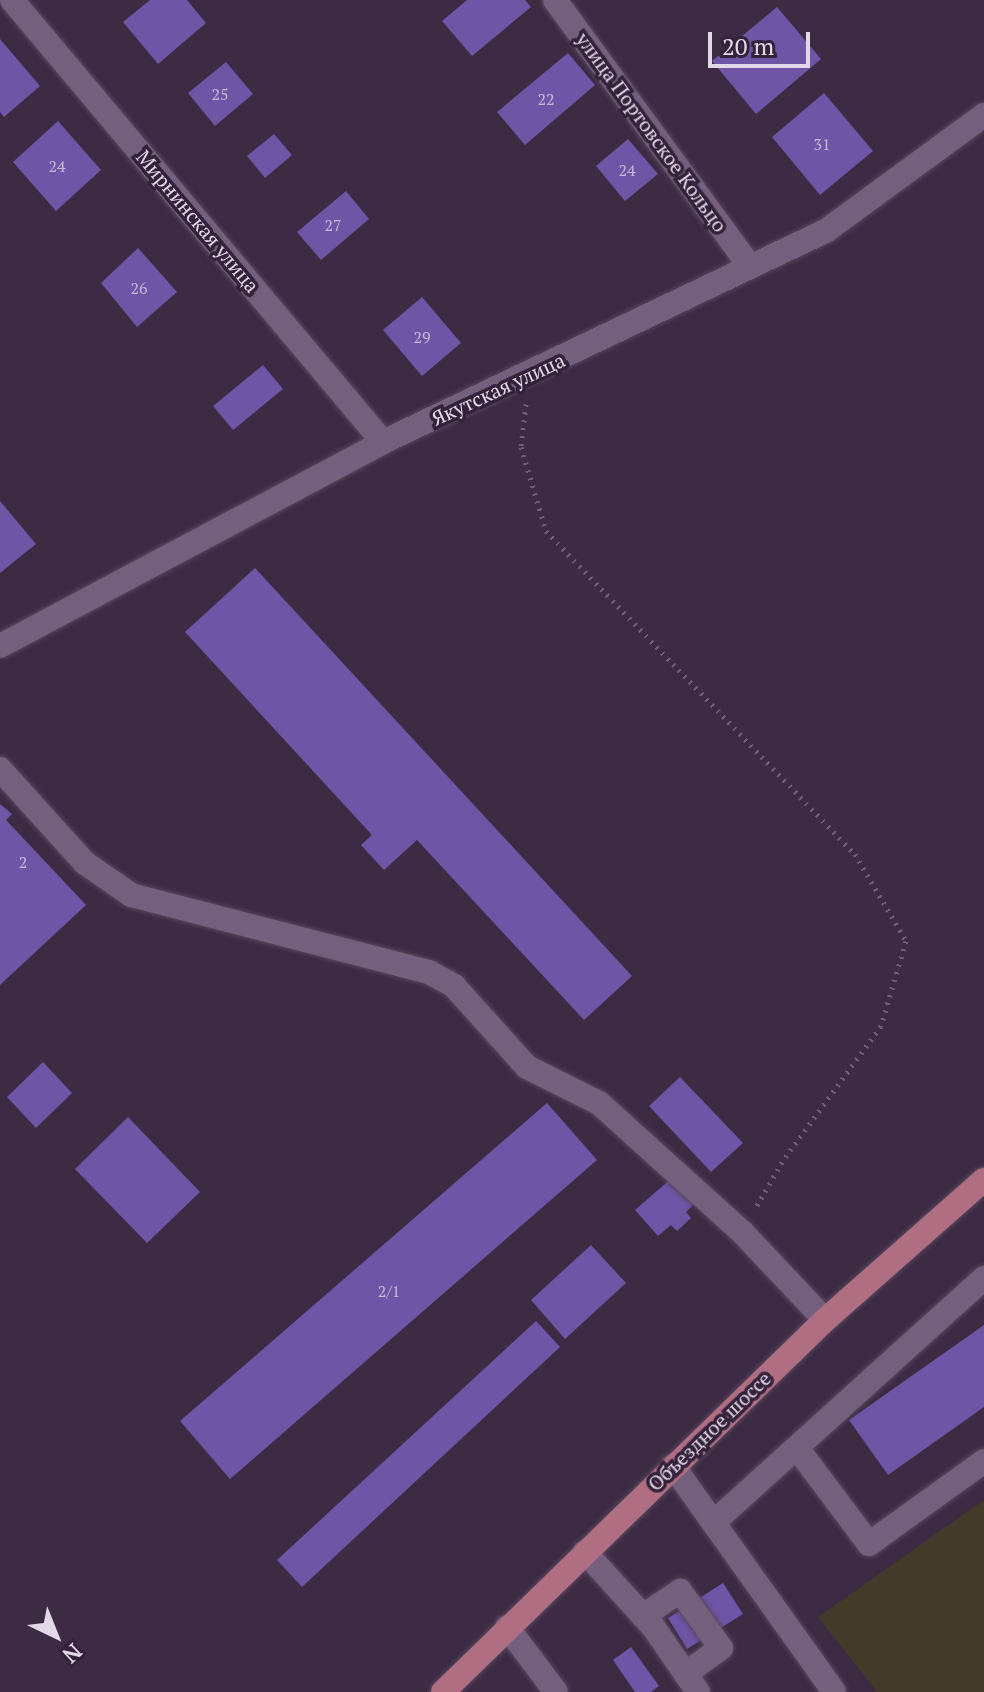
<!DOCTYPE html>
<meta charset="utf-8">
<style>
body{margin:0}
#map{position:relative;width:984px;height:1692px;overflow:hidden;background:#3d2b44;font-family:"PT Serif",serif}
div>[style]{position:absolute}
.industrial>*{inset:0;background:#433a29}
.building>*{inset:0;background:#6e55a6}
.path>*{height:5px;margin-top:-2.5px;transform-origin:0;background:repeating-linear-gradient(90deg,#6f5f75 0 2px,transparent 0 8px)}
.roads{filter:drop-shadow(0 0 2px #56465b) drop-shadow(0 0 2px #56465b)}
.minor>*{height:24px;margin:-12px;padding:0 12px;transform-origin:12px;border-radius:12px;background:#74607c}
.major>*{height:24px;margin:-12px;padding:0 12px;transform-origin:12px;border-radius:12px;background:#af6e82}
span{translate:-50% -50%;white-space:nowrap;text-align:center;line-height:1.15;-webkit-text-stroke:7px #33223a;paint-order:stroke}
.number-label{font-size:16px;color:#c6b7d8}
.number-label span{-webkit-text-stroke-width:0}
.street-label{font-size:20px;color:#e3d8e8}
.north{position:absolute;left:16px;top:1596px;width:80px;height:80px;-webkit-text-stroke:6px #33223a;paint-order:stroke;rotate:137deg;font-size:22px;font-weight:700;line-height:32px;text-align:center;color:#e3d8e8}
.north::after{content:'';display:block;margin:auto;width:28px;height:36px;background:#e3d8e8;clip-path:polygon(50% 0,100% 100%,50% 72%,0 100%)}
.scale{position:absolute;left:708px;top:32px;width:102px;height:36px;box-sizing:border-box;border:4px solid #e3d8e8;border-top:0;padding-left:10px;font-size:24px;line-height:28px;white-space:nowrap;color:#e3d8e8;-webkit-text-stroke:6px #33223a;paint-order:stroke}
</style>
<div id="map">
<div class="industrial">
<i style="clip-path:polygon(984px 1500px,984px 1692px,877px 1692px,818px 1617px)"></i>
</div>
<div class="building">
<i style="clip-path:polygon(150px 0,187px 0,206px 23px,158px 64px,123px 22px)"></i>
<i style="clip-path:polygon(467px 0,525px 0,531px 7px,472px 56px,442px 21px)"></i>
<i style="clip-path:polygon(777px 7px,821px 59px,756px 114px,712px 61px)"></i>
<i style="clip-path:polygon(0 39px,40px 86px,4px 117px,0 112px)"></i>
<i style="clip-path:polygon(568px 53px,595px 85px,525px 145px,497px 112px)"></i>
<i style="clip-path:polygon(226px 62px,253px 94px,215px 126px,188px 93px)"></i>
<i style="clip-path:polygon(824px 93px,873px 151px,820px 195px,772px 137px)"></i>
<i style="clip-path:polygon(58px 121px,101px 170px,56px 211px,13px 162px)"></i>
<i style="clip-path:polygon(274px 134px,292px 155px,265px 178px,247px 156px)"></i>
<i style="clip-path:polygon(628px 139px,658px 174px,625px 201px,596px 166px)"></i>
<i style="clip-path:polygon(346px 191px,369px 219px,321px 260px,297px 232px)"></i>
<i style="clip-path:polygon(138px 248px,177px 292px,137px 327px,101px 283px)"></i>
<i style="clip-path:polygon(422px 297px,461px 343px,422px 376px,383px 330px)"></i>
<i style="clip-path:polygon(263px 365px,283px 389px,233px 430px,213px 406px)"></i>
<i style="clip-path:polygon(0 501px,36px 544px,0 573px)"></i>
<i style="clip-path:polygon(255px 568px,632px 976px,584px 1020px,417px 840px,384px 870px,361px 845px,372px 835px,185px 632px)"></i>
<i style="clip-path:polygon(0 804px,12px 814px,6px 820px,86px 905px,0 985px)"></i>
<i style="clip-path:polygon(43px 1062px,72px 1093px,36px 1128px,7px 1097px)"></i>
<i style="clip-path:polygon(680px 1077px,743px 1143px,711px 1172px,649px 1106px)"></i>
<i style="clip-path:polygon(547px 1103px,597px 1160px,230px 1479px,180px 1421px)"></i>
<i style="clip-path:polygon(128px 1117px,200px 1192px,147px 1243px,75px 1169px)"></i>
<i style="clip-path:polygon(673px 1177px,696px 1202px,686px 1212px,691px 1218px,677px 1231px,671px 1225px,658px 1236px,635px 1210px)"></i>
<i style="clip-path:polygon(591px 1245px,626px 1283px,565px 1339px,531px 1300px)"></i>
<i style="clip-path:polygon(536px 1321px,560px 1347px,302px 1587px,277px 1560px)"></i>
<i style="clip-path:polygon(984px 1325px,984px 1407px,888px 1475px,849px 1420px)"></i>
<i style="clip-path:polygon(723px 1583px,743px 1614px,687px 1649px,668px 1618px)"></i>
<i style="clip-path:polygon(631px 1647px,659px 1686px,651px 1692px,635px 1692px,613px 1660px)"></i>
</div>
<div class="path">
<i style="left:526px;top:404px;width:43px;rotate:96.6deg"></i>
<i style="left:521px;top:447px;width:88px;rotate:73.4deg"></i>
<i style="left:546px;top:531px;width:447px;rotate:46.3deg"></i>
<i style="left:855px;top:854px;width:101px;rotate:59.6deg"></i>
<i style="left:906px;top:941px;width:89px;rotate:106.4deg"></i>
<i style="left:881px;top:1026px;width:168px;rotate:126.1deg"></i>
<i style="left:782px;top:1162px;width:54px;rotate:119.9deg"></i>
</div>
<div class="roads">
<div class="minor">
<i style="left:12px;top:0;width:577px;rotate:49.99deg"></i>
<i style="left:555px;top:0;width:328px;rotate:53.8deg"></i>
<i style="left:0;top:646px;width:434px;rotate:-28deg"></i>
<i style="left:383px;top:442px;width:492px;rotate:-25.5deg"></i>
<i style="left:827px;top:230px;width:195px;rotate:-36.2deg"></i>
<i style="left:0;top:769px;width:127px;rotate:47.9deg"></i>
<i style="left:85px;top:863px;width:56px;rotate:34.8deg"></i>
<i style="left:131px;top:895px;width:308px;rotate:14.5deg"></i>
<i style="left:429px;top:972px;width:29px;rotate:29deg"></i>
<i style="left:454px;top:986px;width:109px;rotate:48deg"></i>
<i style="left:527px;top:1067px;width:80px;rotate:26.6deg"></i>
<i style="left:599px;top:1103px;width:193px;rotate:42.1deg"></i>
<i style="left:742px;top:1232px;width:121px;rotate:46.7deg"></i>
<i style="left:797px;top:1448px;width:120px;rotate:53.1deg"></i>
<i style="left:869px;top:1544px;width:142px;rotate:-35.8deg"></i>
<i style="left:673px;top:1466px;width:277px;rotate:54.5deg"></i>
<i style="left:714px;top:1522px;width:364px;rotate:-42.1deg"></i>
<i style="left:585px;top:1552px;width:103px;rotate:47.8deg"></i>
<i style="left:654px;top:1628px;width:78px;rotate:55.5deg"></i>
<i style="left:643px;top:1616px;width:45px;rotate:-34deg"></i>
<i style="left:680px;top:1591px;width:70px;rotate:54.3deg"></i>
<i style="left:721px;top:1648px;width:44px;rotate:144.2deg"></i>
<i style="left:507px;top:1627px;width:81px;rotate:53deg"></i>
</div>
<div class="major">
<i style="left:443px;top:1692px;width:533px;rotate:-44.24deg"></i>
<i style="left:825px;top:1320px;width:212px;rotate:-41.4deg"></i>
</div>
</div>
<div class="number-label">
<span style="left:220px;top:94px">25</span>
<span style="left:546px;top:99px">22</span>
<span style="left:822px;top:144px">31</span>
<span style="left:57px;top:166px">24</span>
<span style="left:627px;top:170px">24</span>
<span style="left:333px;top:225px">27</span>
<span style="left:139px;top:288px">26</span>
<span style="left:422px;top:337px">29</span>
<span style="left:23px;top:862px">2</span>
<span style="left:389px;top:1291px">2/1</span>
</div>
<div class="street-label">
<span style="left:652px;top:132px;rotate:54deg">улица Портовское Кольцо</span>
<span style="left:198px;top:221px;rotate:50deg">Мирнинская улица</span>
<span style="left:498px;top:389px;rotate:-25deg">Якутская улица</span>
<span style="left:709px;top:1431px;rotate:-44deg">Объездное шоссе</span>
</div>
<div class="north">N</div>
<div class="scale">20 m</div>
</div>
